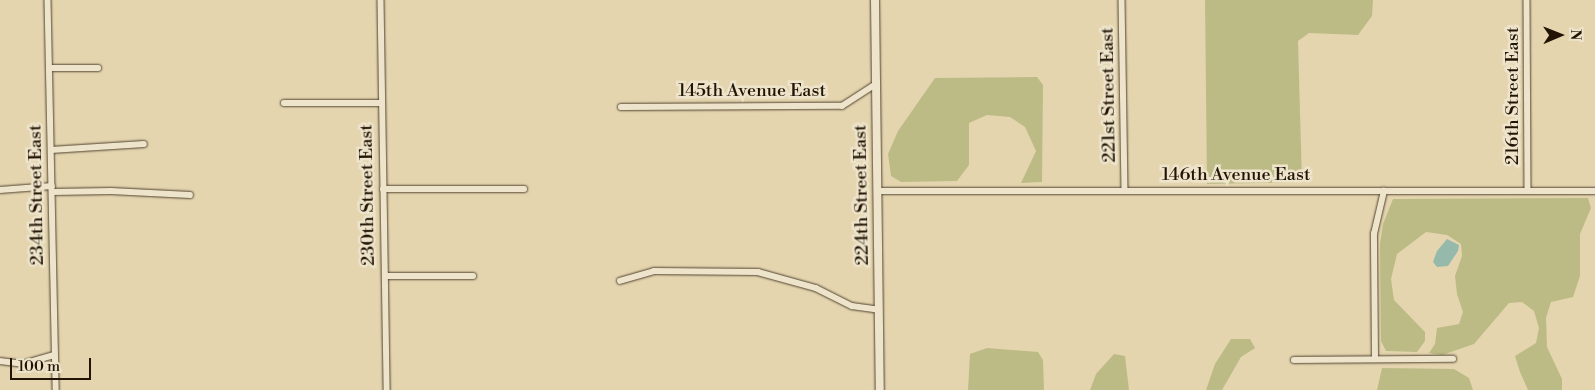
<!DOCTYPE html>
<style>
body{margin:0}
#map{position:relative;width:1595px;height:390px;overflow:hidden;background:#e4d5af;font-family:"Libre Bodoni",serif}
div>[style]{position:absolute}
.green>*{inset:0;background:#bcbb85}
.water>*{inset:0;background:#95b9ab}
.roads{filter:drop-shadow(0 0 1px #52442f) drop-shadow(0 0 1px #52442f)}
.street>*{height:5.5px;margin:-2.75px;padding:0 2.75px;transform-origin:2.75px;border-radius:2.75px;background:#ede4cb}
.secondary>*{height:8px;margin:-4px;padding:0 4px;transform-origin:4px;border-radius:4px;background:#ede4cb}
span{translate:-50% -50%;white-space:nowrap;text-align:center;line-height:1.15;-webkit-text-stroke:5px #ede4cb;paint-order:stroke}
.street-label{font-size:18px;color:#221404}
.north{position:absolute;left:1535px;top:10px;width:50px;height:50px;-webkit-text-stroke:4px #ede4cb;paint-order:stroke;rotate:89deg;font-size:14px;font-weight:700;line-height:20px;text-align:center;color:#221404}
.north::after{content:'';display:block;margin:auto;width:18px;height:22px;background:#221404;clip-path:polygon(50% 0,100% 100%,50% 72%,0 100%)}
.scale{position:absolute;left:10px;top:358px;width:81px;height:22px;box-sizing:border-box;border:2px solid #221404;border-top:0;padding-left:6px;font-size:15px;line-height:18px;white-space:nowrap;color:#221404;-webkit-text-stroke:4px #ede4cb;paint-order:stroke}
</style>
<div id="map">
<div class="green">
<i style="clip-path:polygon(1205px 0,1373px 0,1372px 16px,1358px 35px,1309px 33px,1298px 41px,1302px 182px,1207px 184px)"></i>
<i style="clip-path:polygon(1037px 77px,1043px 85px,1042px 182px,1021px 183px,1036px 151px,1025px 127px,1010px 117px,987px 115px,969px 123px,969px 165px,957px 181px,901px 182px,891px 176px,888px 154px,898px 131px,935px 78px)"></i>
<i style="clip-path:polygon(1588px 198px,1591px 208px,1580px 234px,1580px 276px,1573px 297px,1551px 302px,1546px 318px,1547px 347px,1562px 379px,1562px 390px,1528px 390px,1520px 372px,1515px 356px,1536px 343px,1539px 328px,1534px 311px,1522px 302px,1509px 303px,1474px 344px,1442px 355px,1429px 353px,1435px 344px,1437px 328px,1459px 324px,1463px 312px,1457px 294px,1455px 276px,1462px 256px,1461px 244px,1447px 235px,1426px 232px,1397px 254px,1391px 279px,1394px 300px,1425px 332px,1425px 341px,1417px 352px,1386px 351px,1381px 341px,1380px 244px,1383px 224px,1393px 199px)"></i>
<i style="clip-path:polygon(1231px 339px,1250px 339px,1255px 348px,1241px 357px,1222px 390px,1206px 390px,1215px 364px)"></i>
<i style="clip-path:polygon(987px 348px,1038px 352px,1043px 360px,1044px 390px,968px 390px,970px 354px)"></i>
<i style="clip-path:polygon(1114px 354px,1125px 356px,1129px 390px,1090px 390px,1096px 374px)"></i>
<i style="clip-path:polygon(1382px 368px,1454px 369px,1469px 378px,1473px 390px,1377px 390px)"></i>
</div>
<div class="water">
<i style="clip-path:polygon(1447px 239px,1459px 245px,1458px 251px,1448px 266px,1437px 267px,1433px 262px,1437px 251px)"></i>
</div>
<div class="roads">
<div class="street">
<i style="left:48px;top:0;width:390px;rotate:88.8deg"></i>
<i style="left:381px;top:0;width:390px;rotate:89.1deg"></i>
<i style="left:1122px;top:0;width:190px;rotate:89.1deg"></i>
<i style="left:1527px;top:0;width:191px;rotate:89.7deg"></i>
<i style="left:50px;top:68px;width:48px"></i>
<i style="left:284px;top:103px;width:98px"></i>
<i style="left:621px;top:107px;width:221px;rotate:-0.3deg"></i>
<i style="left:842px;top:106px;width:40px;rotate:-32.9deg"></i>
<i style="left:51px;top:150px;width:93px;rotate:-3.7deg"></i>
<i style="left:383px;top:189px;width:141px"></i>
<i style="left:0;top:190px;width:52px;rotate:-4.4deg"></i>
<i style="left:877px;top:191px;width:718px"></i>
<i style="left:52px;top:192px;width:59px;rotate:-1deg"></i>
<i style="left:111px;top:191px;width:79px;rotate:2.9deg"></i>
<i style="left:385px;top:276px;width:88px"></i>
<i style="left:620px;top:281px;width:35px;rotate:-16deg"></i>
<i style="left:654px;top:271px;width:104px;rotate:0.6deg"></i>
<i style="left:758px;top:272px;width:60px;rotate:15.4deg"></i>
<i style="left:816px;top:288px;width:40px;rotate:26.6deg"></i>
<i style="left:852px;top:306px;width:27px;rotate:8deg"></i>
<i style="left:1375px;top:358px;width:124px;rotate:-90.5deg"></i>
<i style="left:1374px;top:234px;width:44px;rotate:-76.9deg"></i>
<i style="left:1294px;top:360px;width:159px;rotate:-0.4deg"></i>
<i style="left:0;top:361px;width:23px;rotate:7deg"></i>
<i style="left:23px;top:364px;width:33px;rotate:-16deg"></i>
</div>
<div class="secondary">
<i style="left:875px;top:0;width:390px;rotate:89.3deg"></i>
</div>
</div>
<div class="street-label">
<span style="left:752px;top:91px">145th Avenue East</span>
<span style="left:1109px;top:95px;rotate:-91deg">221st Street East</span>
<span style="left:1513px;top:96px;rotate:-90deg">216th Street East</span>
<span style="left:1236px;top:175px">146th Avenue East</span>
<span style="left:37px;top:195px;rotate:-91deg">234th Street East</span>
<span style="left:368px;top:195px;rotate:-91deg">230th Street East</span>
<span style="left:862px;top:195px;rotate:-91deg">224th Street East</span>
</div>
<div class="north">N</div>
<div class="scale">100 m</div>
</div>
